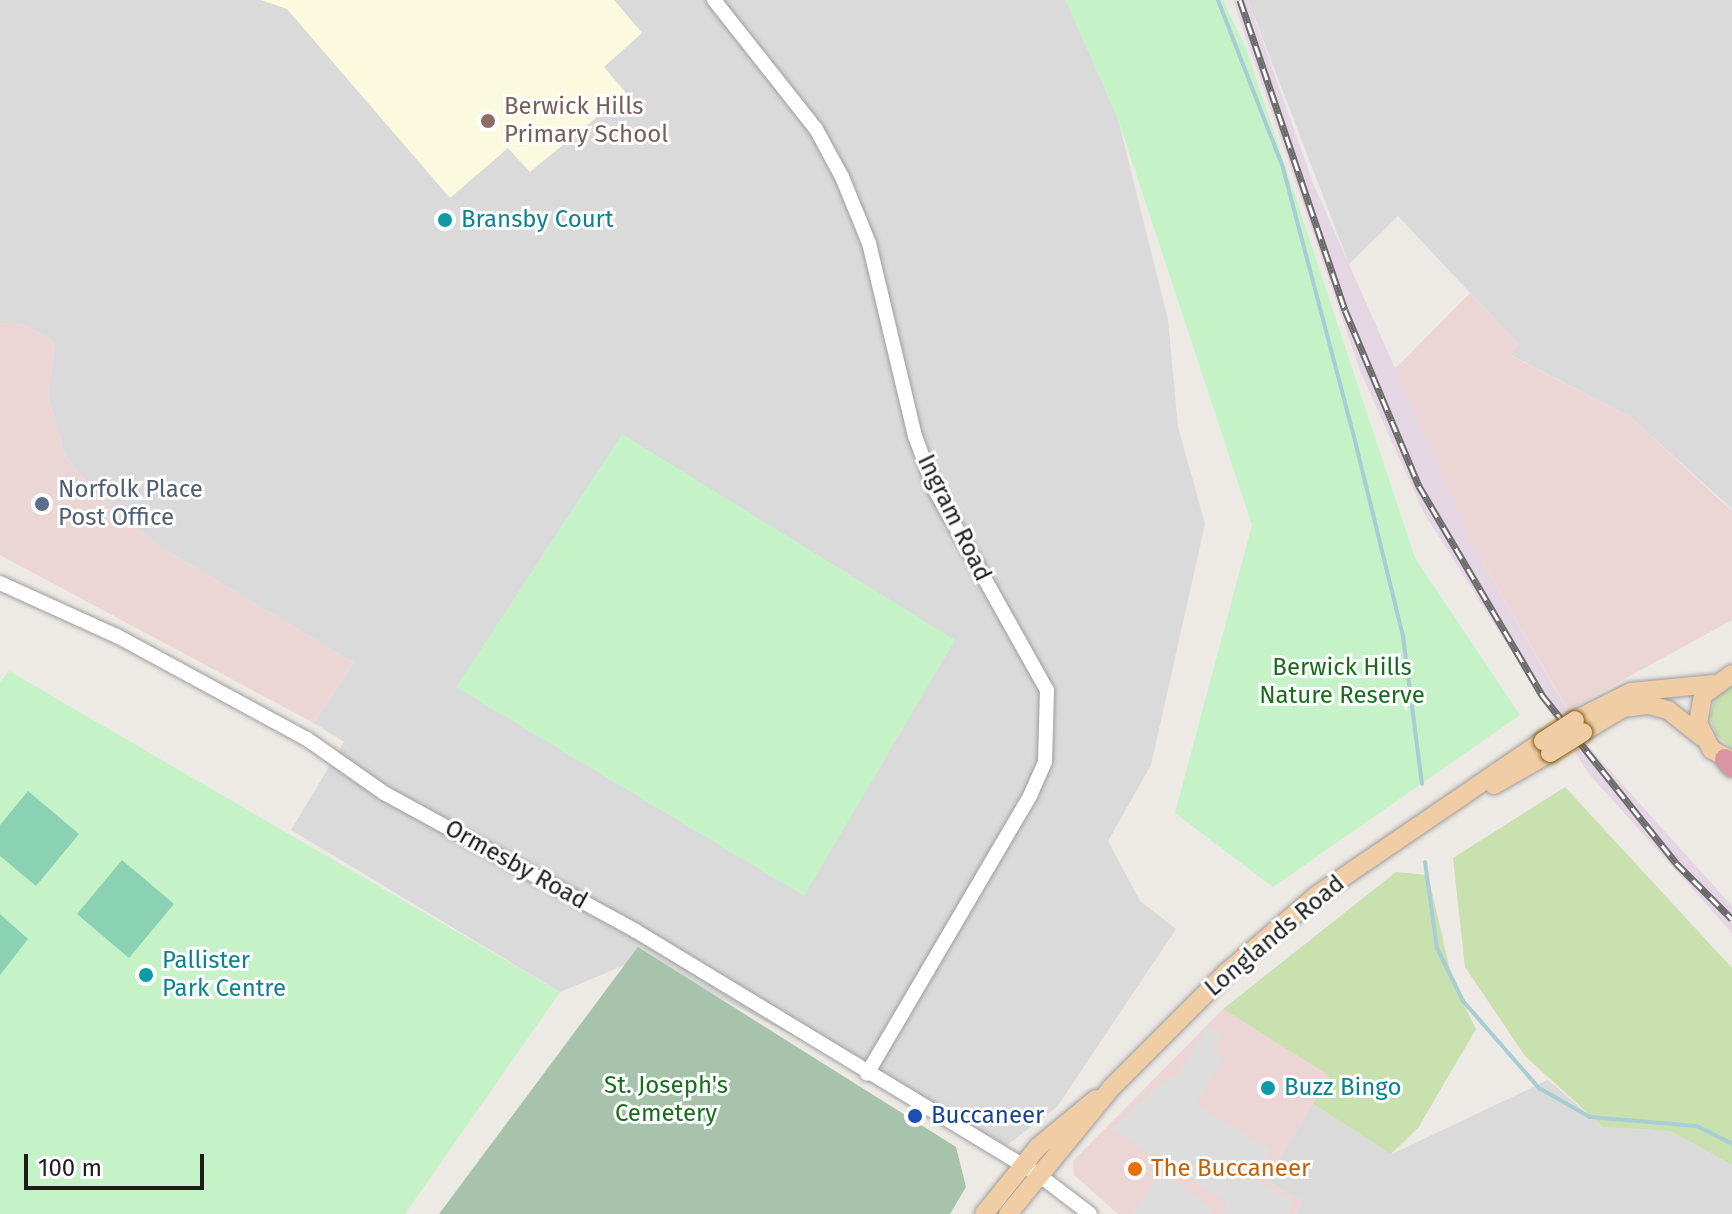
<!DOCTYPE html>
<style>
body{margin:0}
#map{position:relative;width:1732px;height:1214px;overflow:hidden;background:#ede9e4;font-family:"Fira Sans",sans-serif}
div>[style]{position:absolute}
.residential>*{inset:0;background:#dbdada}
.commercial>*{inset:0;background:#ecd5d5}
.industrial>*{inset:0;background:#e5d6e3}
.education>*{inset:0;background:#fbfadf}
.grass>*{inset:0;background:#c9e1af}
.cemetery>*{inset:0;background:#a8c3ab}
.park>*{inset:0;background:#c5f2c7}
.pitch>*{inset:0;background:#8bd2b4}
.parking>*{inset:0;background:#ddd}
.stream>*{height:4px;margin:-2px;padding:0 2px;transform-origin:2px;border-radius:2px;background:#a9cdd5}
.roads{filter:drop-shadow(0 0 2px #9e9e9e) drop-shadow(0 0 2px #9e9e9e)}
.minor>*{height:14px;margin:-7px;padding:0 7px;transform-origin:7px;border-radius:7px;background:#fff}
.major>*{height:18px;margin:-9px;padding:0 9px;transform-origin:9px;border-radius:9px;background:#f0cda5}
.highway>*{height:20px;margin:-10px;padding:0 10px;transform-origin:10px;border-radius:10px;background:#db94a4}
.rail>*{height:7px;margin-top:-3.5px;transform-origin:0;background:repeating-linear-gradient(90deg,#fff 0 12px,#6b6b6b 0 24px);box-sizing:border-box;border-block:2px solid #6b6b6b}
.bridges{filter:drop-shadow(0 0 2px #835a12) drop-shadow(0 0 2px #835a12)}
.major-bridge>*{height:18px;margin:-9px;padding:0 9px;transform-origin:9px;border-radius:9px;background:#f0cda5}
.dots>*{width:22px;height:22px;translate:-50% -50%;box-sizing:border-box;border:4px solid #fff;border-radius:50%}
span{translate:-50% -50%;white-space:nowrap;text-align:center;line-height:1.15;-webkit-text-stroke:6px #fff;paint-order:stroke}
.education-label{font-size:24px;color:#785e54}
.left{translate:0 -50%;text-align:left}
.culture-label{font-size:24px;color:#0d838f}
.service-label{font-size:24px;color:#4e5e75}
.street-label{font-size:24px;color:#1d1d1d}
.park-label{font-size:24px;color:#186d1c}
.transit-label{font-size:24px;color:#164399}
.food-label{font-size:24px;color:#c56008}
.scale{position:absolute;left:24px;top:1154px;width:180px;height:36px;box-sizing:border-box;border:4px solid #1d1d1d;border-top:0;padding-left:10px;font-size:24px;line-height:28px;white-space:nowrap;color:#1d1d1d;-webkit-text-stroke:6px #fff;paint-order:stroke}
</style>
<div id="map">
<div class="residential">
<i style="clip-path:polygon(0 0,1066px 0,1118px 119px,1168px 319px,1178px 427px,1205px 524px,1151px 765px,1108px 841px,1140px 901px,1176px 929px,1057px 1107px,1007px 1145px,642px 958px,560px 992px,291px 830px,344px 742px,314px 723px,354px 663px,158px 545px,98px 496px,66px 457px,48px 396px,55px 343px,25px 325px,0 323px)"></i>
<i style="clip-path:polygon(1248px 0,1732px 0,1732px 509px,1630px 417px,1509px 354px,1519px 345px,1398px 216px,1349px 264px)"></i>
<i style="clip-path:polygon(1548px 1080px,1603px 1127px,1670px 1131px,1732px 1165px,1732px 1214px,1295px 1214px,1302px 1202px,1266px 1180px,1313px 1104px,1392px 1154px)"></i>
</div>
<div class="commercial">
<i style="clip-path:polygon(1470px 293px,1519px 345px,1510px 355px,1630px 417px,1732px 511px,1732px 620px,1568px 710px,1474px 547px,1393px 371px)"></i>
<i style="clip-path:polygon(0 323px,25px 325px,55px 343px,48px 396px,66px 457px,98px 496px,158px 545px,354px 663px,314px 723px,0 555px)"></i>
<i style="clip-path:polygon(1223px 1009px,1331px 1076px,1266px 1180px,1302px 1202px,1295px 1214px,1118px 1214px,1074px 1175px,1073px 1161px)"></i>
</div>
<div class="industrial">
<i style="clip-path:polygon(1233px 0,1248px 0,1313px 183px,1474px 547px,1588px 746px,1732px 906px,1732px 933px,1589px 774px,1424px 513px,1361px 373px)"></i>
</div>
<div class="education">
<i style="clip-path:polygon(261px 0,614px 0,642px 33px,604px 67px,626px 93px,530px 172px,508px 148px,450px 198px,287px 9px)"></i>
</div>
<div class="grass">
<i style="clip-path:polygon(1732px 685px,1732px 748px,1716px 735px,1710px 717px,1715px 699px)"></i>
<i style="clip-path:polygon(1565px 787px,1732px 968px,1732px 1165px,1670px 1131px,1603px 1127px,1525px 1056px,1465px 967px,1453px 858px)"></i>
<i style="clip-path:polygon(1396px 872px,1428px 875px,1453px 983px,1476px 1029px,1418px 1128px,1391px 1154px,1313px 1104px,1330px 1076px,1223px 1009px)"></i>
</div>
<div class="cemetery">
<i style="clip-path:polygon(638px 947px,956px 1147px,966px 1187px,950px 1214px,439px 1214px)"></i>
</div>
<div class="park">
<i style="clip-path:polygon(1066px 0,1223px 0,1247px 51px,1415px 558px,1520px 715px,1273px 887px,1175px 813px,1252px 525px,1118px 119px)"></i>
<i style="clip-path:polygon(622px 434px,955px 640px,804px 896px,456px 687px)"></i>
<i style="clip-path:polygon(9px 671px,560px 992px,405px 1214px,0 1214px,0 682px)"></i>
</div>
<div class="pitch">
<i style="clip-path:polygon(28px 791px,79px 834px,36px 886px,0 856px,0 825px)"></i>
<i style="clip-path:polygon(122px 860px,174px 904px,129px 958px,77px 914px)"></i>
<i style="clip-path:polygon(0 914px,28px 939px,0 975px)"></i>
</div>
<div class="parking">
<i style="clip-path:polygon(1208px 1026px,1222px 1035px,1212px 1050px,1224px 1058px,1196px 1104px,1270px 1150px,1253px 1178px,1294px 1203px,1287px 1214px,1221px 1214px,1227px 1202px,1112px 1129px,1170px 1076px,1175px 1079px)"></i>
<i style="clip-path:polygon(1162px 1172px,1213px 1209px,1209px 1214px,1132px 1214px)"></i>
</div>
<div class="stream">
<i style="left:1218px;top:0;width:180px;rotate:68.8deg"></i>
<i style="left:1283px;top:168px;width:286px;rotate:75.2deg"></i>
<i style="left:1356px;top:445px;width:197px;rotate:76.2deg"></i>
<i style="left:1403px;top:636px;width:149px;rotate:82.7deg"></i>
<i style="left:1425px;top:862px;width:87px;rotate:82.1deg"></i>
<i style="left:1437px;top:948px;width:59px;rotate:63.9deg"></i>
<i style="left:1463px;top:1001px;width:116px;rotate:48.9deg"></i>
<i style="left:1539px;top:1088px;width:59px;rotate:29.6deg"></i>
<i style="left:1590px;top:1117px;width:107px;rotate:4.8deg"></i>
<i style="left:1697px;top:1126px;width:39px;rotate:27deg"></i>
</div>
<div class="roads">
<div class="minor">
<i style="left:714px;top:0;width:164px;rotate:51.7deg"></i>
<i style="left:816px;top:129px;width:55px;rotate:61.6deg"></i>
<i style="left:842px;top:177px;width:71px;rotate:67.8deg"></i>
<i style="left:869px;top:243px;width:198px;rotate:76.6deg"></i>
<i style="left:915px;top:436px;width:58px;rotate:69.7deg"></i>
<i style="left:935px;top:490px;width:229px;rotate:60.8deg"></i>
<i style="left:1047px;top:690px;width:72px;rotate:91.6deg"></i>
<i style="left:1045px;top:762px;width:37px;rotate:114deg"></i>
<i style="left:1030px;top:796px;width:322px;rotate:120.4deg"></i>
<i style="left:0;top:583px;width:128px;rotate:24.4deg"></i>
<i style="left:117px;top:636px;width:216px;rotate:28.5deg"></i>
<i style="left:307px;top:739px;width:94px;rotate:35deg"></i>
<i style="left:384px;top:793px;width:287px;rotate:28.7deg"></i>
<i style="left:636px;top:931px;width:471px;rotate:31.2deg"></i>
<i style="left:1039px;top:1175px;width:64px;rotate:37.4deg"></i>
</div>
<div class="major">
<i style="left:1732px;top:674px;width:36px;rotate:144deg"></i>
<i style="left:1703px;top:695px;width:28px;rotate:100deg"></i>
<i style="left:1698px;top:723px;width:30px;rotate:63deg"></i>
<i style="left:1712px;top:750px;width:22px;rotate:27deg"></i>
<i style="left:1575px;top:720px;width:63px;rotate:-26.6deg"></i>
<i style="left:1631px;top:692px;width:81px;rotate:-5.6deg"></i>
<i style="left:1583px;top:732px;width:47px;rotate:-31deg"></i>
<i style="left:1623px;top:708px;width:26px;rotate:-7deg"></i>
<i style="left:1649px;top:705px;width:20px;rotate:15deg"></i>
<i style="left:1668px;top:710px;width:43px;rotate:38.5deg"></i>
<i style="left:1494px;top:785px;width:64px;rotate:-29.7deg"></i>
<i style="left:984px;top:1214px;width:86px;rotate:-51.1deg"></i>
<i style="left:1038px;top:1147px;width:75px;rotate:-39.6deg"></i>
<i style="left:1008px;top:1214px;width:163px;rotate:-50.7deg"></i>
<i style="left:1111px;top:1088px;width:163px;rotate:-45deg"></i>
<i style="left:1226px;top:973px;width:120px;rotate:-40.6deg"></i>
<i style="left:1317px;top:895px;width:273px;rotate:-34.3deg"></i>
</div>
<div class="highway">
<i style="left:1725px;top:759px;width:11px;rotate:49deg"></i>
</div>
</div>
<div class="rail">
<i style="left:1240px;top:0;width:327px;rotate:71.3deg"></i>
<i style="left:1345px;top:310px;width:191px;rotate:67.2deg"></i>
<i style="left:1419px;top:486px;width:243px;rotate:59.5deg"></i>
<i style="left:1542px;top:695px;width:215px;rotate:51.4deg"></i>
<i style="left:1676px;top:863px;width:79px;rotate:45deg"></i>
</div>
<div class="bridges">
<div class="major-bridge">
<i style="left:1543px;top:741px;width:38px;rotate:-33deg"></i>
<i style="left:1550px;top:753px;width:39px;rotate:-32deg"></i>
</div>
</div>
<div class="dots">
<i style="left:488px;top:121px;background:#8d6e63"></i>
<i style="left:445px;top:220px;background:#0f9aa8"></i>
<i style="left:42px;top:504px;background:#5c6f8a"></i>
<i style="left:146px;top:975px;background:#0f9aa8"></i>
<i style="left:1268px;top:1088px;background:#0f9aa8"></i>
<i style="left:915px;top:1116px;background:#1a4fb4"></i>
<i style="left:1135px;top:1169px;background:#e8710a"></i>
</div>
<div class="education-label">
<span class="left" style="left:504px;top:121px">Berwick Hills<br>Primary School</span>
</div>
<div class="culture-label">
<span class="left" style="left:461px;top:220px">Bransby Court</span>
<span class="left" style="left:162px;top:975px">Pallister<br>Park Centre</span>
<span class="left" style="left:1284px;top:1088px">Buzz Bingo</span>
</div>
<div class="service-label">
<span class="left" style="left:58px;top:504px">Norfolk Place<br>Post Office</span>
</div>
<div class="street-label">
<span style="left:954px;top:518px;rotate:64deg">Ingram Road</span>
<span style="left:516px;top:865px;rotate:29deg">Ormesby Road</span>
<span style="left:1275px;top:936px;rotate:-40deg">Longlands Road</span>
</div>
<div class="park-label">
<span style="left:1342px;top:682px">Berwick Hills<br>Nature Reserve</span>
<span style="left:666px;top:1100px">St. Joseph's<br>Cemetery</span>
</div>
<div class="transit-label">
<span class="left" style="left:931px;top:1116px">Buccaneer</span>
</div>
<div class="food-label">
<span class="left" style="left:1151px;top:1169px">The Buccaneer</span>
</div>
<div class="scale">100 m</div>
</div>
